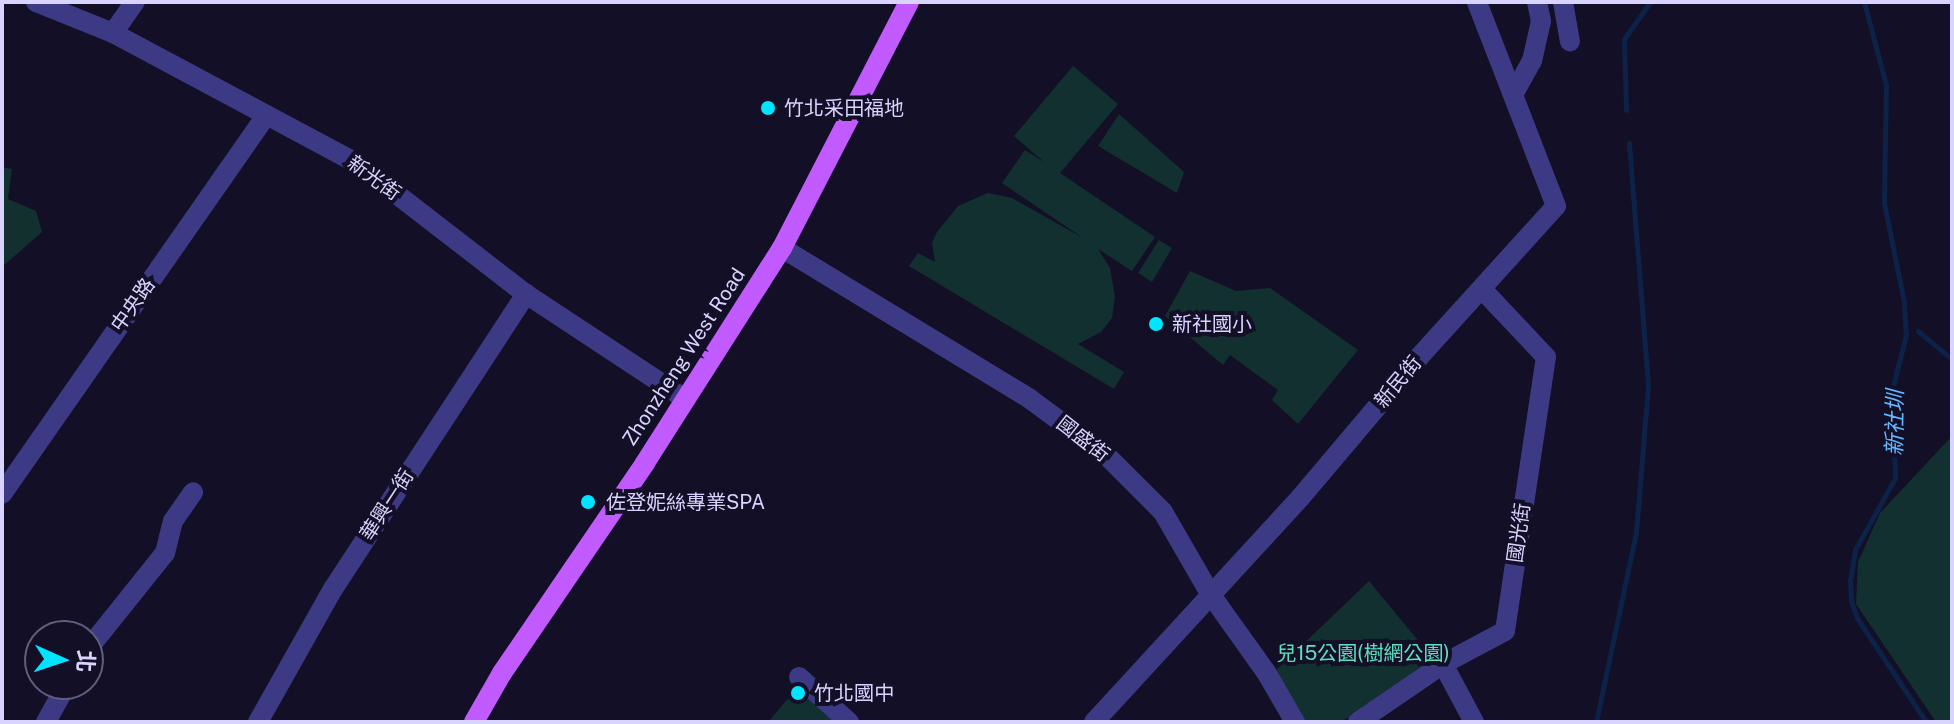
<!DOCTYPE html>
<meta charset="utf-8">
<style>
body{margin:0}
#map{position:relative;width:1954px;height:724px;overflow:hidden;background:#130f26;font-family:"Public Sans","Noto Sans TC",sans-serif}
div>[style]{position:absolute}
.green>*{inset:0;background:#12302f}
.stream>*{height:5px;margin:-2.5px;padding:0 2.5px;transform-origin:2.5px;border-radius:2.5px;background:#0c2248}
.minor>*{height:20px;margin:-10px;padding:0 10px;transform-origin:10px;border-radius:10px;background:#3d3a85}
.major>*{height:20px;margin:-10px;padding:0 10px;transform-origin:10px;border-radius:10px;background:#c25bff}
.dots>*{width:22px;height:22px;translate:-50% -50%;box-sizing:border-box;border:4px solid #130f26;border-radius:50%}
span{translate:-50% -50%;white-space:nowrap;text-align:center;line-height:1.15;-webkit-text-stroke:8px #130f26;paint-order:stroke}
.poi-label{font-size:20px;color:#d9d4ff}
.left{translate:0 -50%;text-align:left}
.street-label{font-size:20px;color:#d9d4ff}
.park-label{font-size:20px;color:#5fe0c0}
.water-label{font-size:22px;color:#62b6ff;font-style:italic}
.frame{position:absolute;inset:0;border:4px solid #d9d4ff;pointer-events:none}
.north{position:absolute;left:24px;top:620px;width:80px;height:80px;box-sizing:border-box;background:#130f26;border:2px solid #625e7d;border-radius:50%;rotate:93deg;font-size:22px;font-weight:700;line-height:32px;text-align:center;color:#d9d4ff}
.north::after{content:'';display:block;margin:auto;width:28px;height:36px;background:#00e5ff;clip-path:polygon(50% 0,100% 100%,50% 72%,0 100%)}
</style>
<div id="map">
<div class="green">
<i style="clip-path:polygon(1073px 66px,1118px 104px,1060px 173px,1155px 237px,1132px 271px,1098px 249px,1110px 268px,1115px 297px,1112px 318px,1101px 332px,1078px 344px,1124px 372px,1114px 389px,909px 266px,918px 253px,935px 262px,932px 243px,937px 232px,958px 206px,988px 193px,1012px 198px,1083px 238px,1002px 183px,1025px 150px,1044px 162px,1014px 136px)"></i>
<i style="clip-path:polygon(1119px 114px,1184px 172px,1177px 193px,1098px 146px)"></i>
<i style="clip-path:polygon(2px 167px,12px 169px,8px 199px,36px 211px,42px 232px,2px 267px)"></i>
<i style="clip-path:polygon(1159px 240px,1172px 248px,1152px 282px,1138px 273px)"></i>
<i style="clip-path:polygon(1190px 271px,1236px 291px,1270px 288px,1358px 350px,1298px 424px,1272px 400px,1278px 390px,1230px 355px,1223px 365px,1165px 316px)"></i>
<i style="clip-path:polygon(1952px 436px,1952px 722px,1936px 722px,1856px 604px,1858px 562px,1880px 513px)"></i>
<i style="clip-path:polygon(1369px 581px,1435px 661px,1360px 713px,1338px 722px,1302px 722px,1273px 673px)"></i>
<i style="clip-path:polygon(797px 688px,835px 722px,768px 722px)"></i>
</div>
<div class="stream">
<i style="left:1864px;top:2px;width:86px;rotate:75.2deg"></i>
<i style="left:1886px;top:85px;width:118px;rotate:91deg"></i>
<i style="left:1884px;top:203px;width:101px;rotate:78.6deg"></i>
<i style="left:1904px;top:302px;width:33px;rotate:87deg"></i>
<i style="left:1906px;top:335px;width:57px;rotate:104.3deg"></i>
<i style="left:1892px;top:390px;width:88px;rotate:88deg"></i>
<i style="left:1895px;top:478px;width:82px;rotate:119.1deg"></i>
<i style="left:1855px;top:550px;width:30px;rotate:99deg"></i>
<i style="left:1850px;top:580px;width:21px;rotate:87deg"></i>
<i style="left:1851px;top:601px;width:18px;rotate:71deg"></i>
<i style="left:1857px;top:618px;width:125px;rotate:56.4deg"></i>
<i style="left:1626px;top:110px;width:71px;rotate:-91.6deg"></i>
<i style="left:1624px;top:39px;width:45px;rotate:-54.9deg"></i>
<i style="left:1918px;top:331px;width:44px;rotate:39.5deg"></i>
<i style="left:1596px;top:722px;width:194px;rotate:-78.1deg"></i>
<i style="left:1636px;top:532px;width:147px;rotate:-85.3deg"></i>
<i style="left:1648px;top:385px;width:243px;rotate:-94.5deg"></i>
</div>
<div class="minor">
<i style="left:36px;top:2px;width:83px;rotate:21.9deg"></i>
<i style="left:113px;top:33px;width:274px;rotate:28.1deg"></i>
<i style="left:355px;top:162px;width:216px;rotate:37.7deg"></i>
<i style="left:526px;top:294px;width:191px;rotate:33.4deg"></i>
<i style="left:1563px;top:2px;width:40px;rotate:80deg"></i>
<i style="left:113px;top:33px;width:38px;rotate:-55deg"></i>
<i style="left:1514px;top:93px;width:37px;rotate:-61deg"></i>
<i style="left:1532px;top:61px;width:41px;rotate:-77.3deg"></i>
<i style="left:1541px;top:21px;width:19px;rotate:-102deg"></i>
<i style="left:782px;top:248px;width:290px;rotate:31.3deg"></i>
<i style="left:1030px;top:399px;width:96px;rotate:36.5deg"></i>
<i style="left:1107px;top:456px;width:79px;rotate:45deg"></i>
<i style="left:1163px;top:512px;width:96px;rotate:60deg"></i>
<i style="left:1211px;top:595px;width:95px;rotate:54.5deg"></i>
<i style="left:1266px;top:672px;width:58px;rotate:59.9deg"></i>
<i style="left:2px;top:494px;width:461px;rotate:-55.1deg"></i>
<i style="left:88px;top:649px;width:123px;rotate:-51.3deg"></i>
<i style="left:165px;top:553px;width:33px;rotate:-76deg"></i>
<i style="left:173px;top:521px;width:35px;rotate:-55deg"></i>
<i style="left:1443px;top:664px;width:66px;rotate:61.9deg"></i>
<i style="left:799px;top:677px;width:67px;rotate:42deg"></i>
<i style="left:46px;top:722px;width:43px;rotate:-61.1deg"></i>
<i style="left:258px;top:722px;width:153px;rotate:-60.6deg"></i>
<i style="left:333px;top:589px;width:353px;rotate:-56.8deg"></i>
<i style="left:1094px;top:722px;width:304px;rotate:-47.4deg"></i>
<i style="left:1300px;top:498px;width:186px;rotate:-49.8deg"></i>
<i style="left:1420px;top:356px;width:202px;rotate:-47.8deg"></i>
<i style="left:1556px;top:206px;width:219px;rotate:-111.2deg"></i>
<i style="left:1358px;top:722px;width:103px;rotate:-34.3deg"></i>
<i style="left:1443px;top:664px;width:70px;rotate:-28deg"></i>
<i style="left:1505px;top:631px;width:277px;rotate:-81.5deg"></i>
<i style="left:1546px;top:357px;width:93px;rotate:-133.3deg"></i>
</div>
<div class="major">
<i style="left:474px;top:722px;width:56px;rotate:-60.3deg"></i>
<i style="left:502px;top:673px;width:254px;rotate:-55.7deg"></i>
<i style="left:645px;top:463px;width:255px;rotate:-57.5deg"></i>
<i style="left:782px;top:248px;width:277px;rotate:-62.7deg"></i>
</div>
<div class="dots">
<i style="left:768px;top:108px;background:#00e5ff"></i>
<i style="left:1156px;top:324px;background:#00e5ff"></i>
<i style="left:588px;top:502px;background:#00e5ff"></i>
<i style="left:798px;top:693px;background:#00e5ff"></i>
</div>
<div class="poi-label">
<span class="left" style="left:784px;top:108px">竹北采田福地</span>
<span class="left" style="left:1172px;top:324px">新社國小</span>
<span class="left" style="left:606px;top:502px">佐登妮絲專業SPA</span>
<span class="left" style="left:814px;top:693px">竹北國中</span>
</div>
<div class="street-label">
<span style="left:374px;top:178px;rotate:36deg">新光街</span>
<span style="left:133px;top:305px;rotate:-55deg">中央路</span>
<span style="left:684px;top:357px;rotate:-57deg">Zhonzheng West Road</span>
<span style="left:1398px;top:382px;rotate:-50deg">新民街</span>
<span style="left:1083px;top:439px;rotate:38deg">國盛街</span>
<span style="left:387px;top:505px;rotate:-57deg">華興一街</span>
<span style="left:1519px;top:533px;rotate:-82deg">國光街</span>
</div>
<div class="park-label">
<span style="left:1363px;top:653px">兒15公園(樹網公園)</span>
</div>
<div class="water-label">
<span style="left:1895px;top:423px;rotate:-89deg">新社圳</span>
</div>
<div class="frame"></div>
<div class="north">北</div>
</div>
